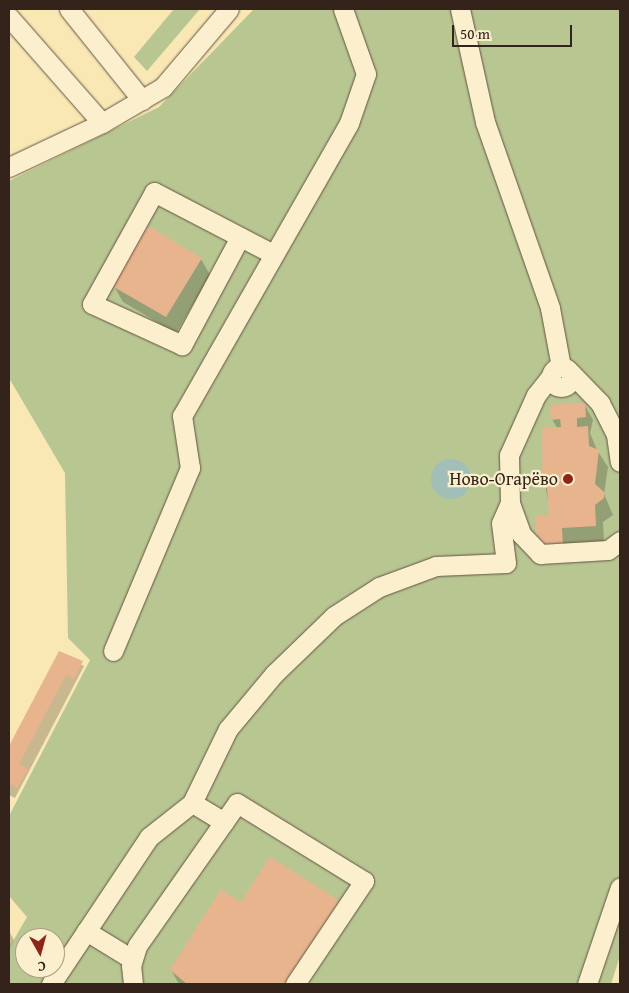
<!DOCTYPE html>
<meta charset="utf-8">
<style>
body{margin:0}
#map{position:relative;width:629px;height:993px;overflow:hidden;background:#f9e7b4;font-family:"Gentium Book Plus",serif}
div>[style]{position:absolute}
.green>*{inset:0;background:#b8c792}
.water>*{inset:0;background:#a2beb8}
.round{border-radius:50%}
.shadow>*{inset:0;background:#0003}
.building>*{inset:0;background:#e8b48e}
.roads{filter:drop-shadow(0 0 1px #645441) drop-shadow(0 0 1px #645441)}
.minor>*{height:19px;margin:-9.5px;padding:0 9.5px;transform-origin:9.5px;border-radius:9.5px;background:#fbefce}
.minor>.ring{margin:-9.5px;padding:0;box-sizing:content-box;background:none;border:19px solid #fbefce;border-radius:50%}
.dots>*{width:14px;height:14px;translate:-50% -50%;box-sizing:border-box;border:2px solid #fbefce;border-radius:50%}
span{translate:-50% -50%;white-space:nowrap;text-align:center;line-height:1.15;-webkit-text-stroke:4.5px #fbefce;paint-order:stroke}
.poi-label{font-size:18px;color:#33231b}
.right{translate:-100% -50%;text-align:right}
.frame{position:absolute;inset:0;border:10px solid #33231b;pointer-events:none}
.north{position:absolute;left:15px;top:928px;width:50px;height:50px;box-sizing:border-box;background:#fbefce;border:1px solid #ab9d86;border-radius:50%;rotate:173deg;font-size:14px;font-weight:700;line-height:20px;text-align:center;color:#33231b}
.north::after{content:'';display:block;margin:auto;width:18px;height:22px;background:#8f2418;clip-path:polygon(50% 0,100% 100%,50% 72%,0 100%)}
.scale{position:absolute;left:452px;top:25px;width:120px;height:22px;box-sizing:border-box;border:2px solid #33231b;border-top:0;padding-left:6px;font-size:15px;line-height:18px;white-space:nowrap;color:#33231b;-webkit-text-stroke:4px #fbefce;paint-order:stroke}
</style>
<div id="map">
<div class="green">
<i style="clip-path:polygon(174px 9px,200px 9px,147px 71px,134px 57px)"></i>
<i style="clip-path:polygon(evenodd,254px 9px,620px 9px,620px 956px,611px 984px,9px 984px,9px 948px,27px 917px,9px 896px,9px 816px,90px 660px,68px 638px,65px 473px,9px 378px,9px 181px,159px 107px,254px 9px,25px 938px,55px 938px,55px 968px,25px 968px,25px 938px)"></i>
</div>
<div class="water">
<i class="round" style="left:431px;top:459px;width:40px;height:40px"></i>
</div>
<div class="shadow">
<i style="clip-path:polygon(201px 259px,210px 275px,176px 333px,123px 302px,114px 286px)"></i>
<i style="clip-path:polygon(584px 404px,593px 420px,590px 433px,597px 450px,608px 467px,604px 494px,613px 515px,603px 522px,604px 542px,548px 562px,551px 516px,543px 474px,557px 428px,552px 419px)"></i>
<i style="clip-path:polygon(59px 653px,84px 666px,15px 798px,9px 795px,9px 748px)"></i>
<i style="clip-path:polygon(242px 904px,348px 918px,306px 984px,179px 984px,171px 970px)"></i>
<i style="clip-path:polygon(9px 931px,14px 940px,9px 950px)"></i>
</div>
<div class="building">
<i style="clip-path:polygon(148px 226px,202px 258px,166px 317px,112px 286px)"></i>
<i style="clip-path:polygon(585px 403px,586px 417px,577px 418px,577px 427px,588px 426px,589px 446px,599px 450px,595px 484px,604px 492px,604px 498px,595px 505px,596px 526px,562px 528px,563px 545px,537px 547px,535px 516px,549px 515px,547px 488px,542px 488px,542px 428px,561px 427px,560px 419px,551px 420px,550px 405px)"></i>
<i style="clip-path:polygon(59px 651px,83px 661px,74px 679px,66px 675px,19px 764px,28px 769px,17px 788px,9px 783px,9px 746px)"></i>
<i style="clip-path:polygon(270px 857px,340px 901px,287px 984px,187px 984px,170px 970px,221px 889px,241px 902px)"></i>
</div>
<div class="roads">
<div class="minor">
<i style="left:69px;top:9px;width:117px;rotate:51.3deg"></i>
<i style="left:460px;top:9px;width:116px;rotate:77.5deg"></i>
<i style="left:485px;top:122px;width:197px;rotate:70.7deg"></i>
<i style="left:550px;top:308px;width:60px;rotate:79.4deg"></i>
<i style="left:9px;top:17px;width:141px;rotate:48.7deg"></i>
<i style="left:9px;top:167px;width:103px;rotate:-25.3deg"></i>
<i style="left:102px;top:123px;width:71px;rotate:-30.5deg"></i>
<i style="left:163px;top:87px;width:102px;rotate:-49.8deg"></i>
<i style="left:240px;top:237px;width:123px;rotate:118.2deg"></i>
<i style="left:182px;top:345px;width:99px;rotate:-155.5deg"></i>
<i style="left:92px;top:304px;width:128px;rotate:-61deg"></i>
<i style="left:154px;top:192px;width:134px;rotate:27.5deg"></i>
<i class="ring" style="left:551px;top:367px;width:1px;height:1px"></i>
<i style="left:571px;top:373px;width:42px;rotate:46deg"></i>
<i style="left:600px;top:403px;width:36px;rotate:63deg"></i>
<i style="left:616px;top:435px;width:27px;rotate:82deg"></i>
<i style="left:551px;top:376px;width:24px;rotate:128deg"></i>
<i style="left:536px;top:395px;width:66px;rotate:114.2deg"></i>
<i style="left:509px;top:455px;width:48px;rotate:88.8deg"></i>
<i style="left:510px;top:503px;width:33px;rotate:70deg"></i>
<i style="left:521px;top:534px;width:28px;rotate:46deg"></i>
<i style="left:540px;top:554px;width:68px;rotate:-3.4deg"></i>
<i style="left:608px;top:550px;width:15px;rotate:-37deg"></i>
<i style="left:113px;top:651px;width:199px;rotate:-67.2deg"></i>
<i style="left:190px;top:468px;width:53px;rotate:-98.7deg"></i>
<i style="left:182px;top:416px;width:337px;rotate:-60.3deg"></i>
<i style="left:349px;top:123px;width:52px;rotate:-70.9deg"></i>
<i style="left:366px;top:74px;width:69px;rotate:-109.5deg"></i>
<i style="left:224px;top:822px;width:37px;rotate:-149deg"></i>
<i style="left:192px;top:803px;width:82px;rotate:-64.1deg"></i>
<i style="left:228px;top:729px;width:72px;rotate:-50.1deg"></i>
<i style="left:274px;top:674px;width:83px;rotate:-44deg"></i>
<i style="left:334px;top:616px;width:54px;rotate:-32.8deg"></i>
<i style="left:379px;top:587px;width:61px;rotate:-20.2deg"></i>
<i style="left:436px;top:566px;width:70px;rotate:-2.5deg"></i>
<i style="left:506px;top:563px;width:40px;rotate:-97.1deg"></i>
<i style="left:501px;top:523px;width:22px;rotate:-66deg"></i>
<i style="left:86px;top:931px;width:54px;rotate:31.3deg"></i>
<i style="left:51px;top:984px;width:177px;rotate:-56.3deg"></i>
<i style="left:149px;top:837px;width:55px;rotate:-38.3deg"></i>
<i style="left:133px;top:984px;width:18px;rotate:-96deg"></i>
<i style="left:131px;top:966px;width:21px;rotate:-73deg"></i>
<i style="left:137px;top:946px;width:174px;rotate:-55deg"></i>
<i style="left:237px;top:803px;width:149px;rotate:31.6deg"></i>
<i style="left:364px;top:881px;width:124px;rotate:123.8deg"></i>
<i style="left:587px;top:984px;width:102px;rotate:-71.2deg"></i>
</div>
</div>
<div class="dots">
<i style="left:568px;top:479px;background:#8f2418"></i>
</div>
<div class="poi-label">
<span class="right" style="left:558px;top:479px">Ново-Огарёво</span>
</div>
<div class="frame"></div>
<div class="north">С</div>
<div class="scale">50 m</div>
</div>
